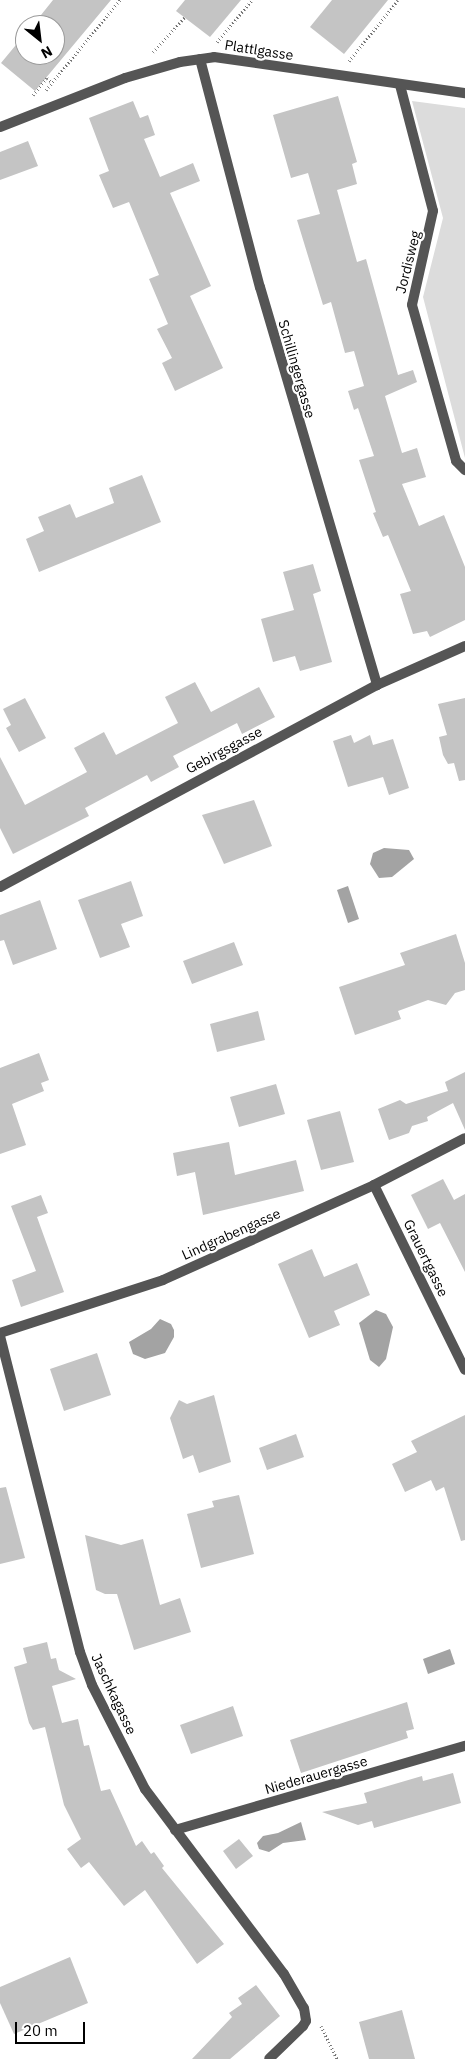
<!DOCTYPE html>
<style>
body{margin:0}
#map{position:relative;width:465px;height:2059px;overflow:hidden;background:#fff;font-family:"IBM Plex Sans",sans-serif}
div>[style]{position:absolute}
.green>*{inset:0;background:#dcdcdc}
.water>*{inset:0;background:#a3a3a3}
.building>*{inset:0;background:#c4c4c4}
.path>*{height:3px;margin-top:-1.5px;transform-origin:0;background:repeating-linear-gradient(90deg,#777 0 1px,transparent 0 3.5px)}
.service>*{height:10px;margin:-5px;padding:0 5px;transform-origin:5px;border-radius:5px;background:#555}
.minor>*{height:10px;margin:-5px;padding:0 5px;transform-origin:5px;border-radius:5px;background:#555}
span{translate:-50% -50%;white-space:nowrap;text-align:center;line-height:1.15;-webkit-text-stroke:4.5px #fff;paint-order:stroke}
.street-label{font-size:14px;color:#000}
.north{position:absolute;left:15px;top:15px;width:50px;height:50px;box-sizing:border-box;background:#fff;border:1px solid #999;border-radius:50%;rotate:151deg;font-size:14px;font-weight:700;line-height:20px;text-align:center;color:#000}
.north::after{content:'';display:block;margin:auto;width:18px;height:22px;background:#000;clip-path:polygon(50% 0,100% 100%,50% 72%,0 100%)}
.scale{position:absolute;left:15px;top:2022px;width:70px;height:22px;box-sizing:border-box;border:2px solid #000;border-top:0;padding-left:6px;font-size:15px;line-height:18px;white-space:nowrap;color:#000;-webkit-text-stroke:4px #fff;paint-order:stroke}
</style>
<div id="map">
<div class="green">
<i style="clip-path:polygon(412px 101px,465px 108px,465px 458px,423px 297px,443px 218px)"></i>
</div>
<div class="water">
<i style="clip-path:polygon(384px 848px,409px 850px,414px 859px,392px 877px,379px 878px,370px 864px,373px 853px)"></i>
<i style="clip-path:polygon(348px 886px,359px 919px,348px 923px,337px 890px)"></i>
<i style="clip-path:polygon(376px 1310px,386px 1314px,393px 1327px,386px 1359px,379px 1367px,370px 1360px,359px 1323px)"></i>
<i style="clip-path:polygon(160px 1319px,171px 1324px,174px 1330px,174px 1337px,165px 1353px,145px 1359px,133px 1354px,129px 1342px,151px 1329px)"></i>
<i style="clip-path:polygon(450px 1649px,455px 1664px,428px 1674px,423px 1659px)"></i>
<i style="clip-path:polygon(301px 1822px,306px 1840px,283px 1843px,269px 1852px,259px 1849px,257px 1843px,263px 1836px,278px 1833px)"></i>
</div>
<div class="building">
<i style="clip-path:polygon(53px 0,111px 0,35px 91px,1px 63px,25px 34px,25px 55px,55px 55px,55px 25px,33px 25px)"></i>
<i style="clip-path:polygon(185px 0,241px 0,210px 37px,176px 11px)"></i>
<i style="clip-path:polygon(332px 0,388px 0,344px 54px,310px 27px)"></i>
<i style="clip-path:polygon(338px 96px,357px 162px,352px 164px,357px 184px,337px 190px,357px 262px,366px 259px,398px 375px,413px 370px,417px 382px,385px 396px,402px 453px,417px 448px,426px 477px,402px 484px,419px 526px,444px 515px,465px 567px,465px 620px,430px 637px,427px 631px,413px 634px,400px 594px,411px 591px,388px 535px,383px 537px,373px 513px,376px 512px,359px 460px,374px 456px,358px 408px,354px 410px,348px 391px,364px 386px,354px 351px,345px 353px,331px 302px,323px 305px,297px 220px,320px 214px,308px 173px,291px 178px,273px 115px)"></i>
<i style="clip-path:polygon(133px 101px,140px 118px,148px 115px,155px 135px,144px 139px,160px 177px,193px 163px,200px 181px,170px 193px,211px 286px,190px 296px,223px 368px,175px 391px,162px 363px,172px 358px,157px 329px,168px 324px,149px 279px,159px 275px,129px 202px,113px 208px,99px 175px,109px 171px,89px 118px)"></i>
<i style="clip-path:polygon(28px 141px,38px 166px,0 180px,0 152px)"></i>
<i style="clip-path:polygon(142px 475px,161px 522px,39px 572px,26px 539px,44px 531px,38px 517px,70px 504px,76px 518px,114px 503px,109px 488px)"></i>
<i style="clip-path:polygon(313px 564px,321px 591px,313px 594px,332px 662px,300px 671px,295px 656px,273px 662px,261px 619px,294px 610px,283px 572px)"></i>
<i style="clip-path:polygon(195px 682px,211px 712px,259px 687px,275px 717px,242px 734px,237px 723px,173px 756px,179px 767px,151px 782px,147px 775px,85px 808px,89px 816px,13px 854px,0 828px,0 757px,25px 805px,87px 772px,74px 748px,104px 732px,116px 755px,178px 723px,165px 697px)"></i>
<i style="clip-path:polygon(25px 698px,46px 738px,19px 752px,6px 728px,11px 725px,3px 709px)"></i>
<i style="clip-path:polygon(465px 698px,465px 780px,459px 781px,454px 763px,448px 764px,443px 755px,439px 737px,447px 735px,438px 704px)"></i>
<i style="clip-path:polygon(351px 735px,354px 743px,370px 735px,373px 745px,393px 739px,409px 788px,389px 795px,383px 777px,348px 787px,333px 741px)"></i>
<i style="clip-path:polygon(254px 800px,272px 846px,224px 864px,202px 815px)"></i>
<i style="clip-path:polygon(131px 881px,143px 916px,121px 924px,130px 947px,100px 958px,78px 900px)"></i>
<i style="clip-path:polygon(40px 900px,57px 949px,13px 965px,4px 940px,0 941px,0 915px)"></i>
<i style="clip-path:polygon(456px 934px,465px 963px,465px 990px,455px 993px,446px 1005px,428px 1000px,398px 1011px,401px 1019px,355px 1035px,339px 987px,405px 965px,400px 953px)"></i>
<i style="clip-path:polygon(234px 942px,243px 965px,192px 984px,183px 961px)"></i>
<i style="clip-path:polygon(258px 1011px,265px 1040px,217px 1052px,210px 1024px)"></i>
<i style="clip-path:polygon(39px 1053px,49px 1080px,41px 1083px,44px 1091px,12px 1104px,26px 1145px,0 1154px,0 1068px)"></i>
<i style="clip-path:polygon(465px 1072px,465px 1130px,453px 1103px,427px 1117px,428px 1121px,412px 1126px,409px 1133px,389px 1140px,378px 1109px,400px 1100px,406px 1104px,448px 1091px,445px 1082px)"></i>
<i style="clip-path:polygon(276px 1084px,285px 1114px,239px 1127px,230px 1097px)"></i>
<i style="clip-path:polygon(340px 1111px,354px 1162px,321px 1170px,307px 1120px)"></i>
<i style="clip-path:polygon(229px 1142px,235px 1175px,296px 1160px,304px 1191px,203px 1215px,195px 1172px,177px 1176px,173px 1153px)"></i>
<i style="clip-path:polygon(443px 1179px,454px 1200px,465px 1194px,465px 1272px,440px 1223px,428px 1229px,411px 1195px)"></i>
<i style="clip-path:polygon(41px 1195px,48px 1213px,37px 1217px,64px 1292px,21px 1307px,12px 1280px,36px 1271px,11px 1206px)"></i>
<i style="clip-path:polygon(312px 1249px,324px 1277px,357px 1263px,370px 1295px,334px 1311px,340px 1325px,309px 1338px,278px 1264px)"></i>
<i style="clip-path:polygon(97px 1353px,111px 1395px,64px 1411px,50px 1369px)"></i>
<i style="clip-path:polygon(214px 1395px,231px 1462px,199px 1473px,193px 1455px,183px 1459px,170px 1418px,179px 1400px,187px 1404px)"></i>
<i style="clip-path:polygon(465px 1415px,465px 1540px,461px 1541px,444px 1487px,436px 1491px,431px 1480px,405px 1492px,392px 1464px,417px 1452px,411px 1441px)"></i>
<i style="clip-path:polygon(296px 1434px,304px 1457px,267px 1470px,259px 1448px)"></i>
<i style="clip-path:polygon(6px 1487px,25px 1558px,0 1564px,0 1488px)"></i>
<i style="clip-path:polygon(239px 1495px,254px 1554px,201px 1568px,187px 1514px,214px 1507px,212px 1501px)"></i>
<i style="clip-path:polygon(85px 1535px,121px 1545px,143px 1539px,160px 1605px,180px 1598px,191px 1632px,134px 1650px,117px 1594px,105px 1594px,96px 1590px)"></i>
<i style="clip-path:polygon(47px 1642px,51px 1659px,56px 1658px,59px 1670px,76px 1679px,52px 1686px,62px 1723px,78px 1719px,84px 1746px,89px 1745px,101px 1791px,110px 1789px,136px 1846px,142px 1841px,151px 1854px,154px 1852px,164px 1866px,162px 1868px,224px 1944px,197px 1964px,145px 1890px,124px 1906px,89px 1862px,81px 1868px,67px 1849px,81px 1839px,64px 1805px,45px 1727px,33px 1730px,29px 1723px,14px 1667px,27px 1663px,23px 1648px)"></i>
<i style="clip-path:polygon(407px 1702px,414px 1729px,406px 1731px,408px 1738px,301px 1773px,290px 1740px)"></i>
<i style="clip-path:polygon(233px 1706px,243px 1736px,191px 1754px,180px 1725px)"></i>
<i style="clip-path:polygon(453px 1773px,461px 1803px,374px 1828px,372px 1821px,358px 1825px,322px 1812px,367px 1803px,364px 1793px,422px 1776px,423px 1781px)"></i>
<i style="clip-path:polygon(239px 1839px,253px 1856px,236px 1869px,223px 1851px)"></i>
<i style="clip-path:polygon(70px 1957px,88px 2003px,14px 2034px,0 2003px,0 1987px)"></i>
<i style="clip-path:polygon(256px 1985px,280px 2016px,230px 2059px,192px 2059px,232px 2017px,229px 2013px,242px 2004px,238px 1998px)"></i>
<i style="clip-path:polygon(402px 2010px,415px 2059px,369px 2059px,359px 2022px)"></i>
</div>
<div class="path">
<i style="left:217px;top:42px;width:55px;rotate:-50.2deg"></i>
<i style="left:153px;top:52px;width:47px;rotate:-47.6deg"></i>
<i style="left:349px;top:61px;width:78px;rotate:-51.2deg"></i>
<i style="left:46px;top:90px;width:117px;rotate:-50.6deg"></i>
<i style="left:33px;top:95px;width:22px;rotate:-51deg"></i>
<i style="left:47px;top:78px;width:6px;rotate:39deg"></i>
<i style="left:321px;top:2026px;width:37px;rotate:64deg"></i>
</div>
<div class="service">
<i style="left:400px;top:85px;width:130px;rotate:75.3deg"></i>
<i style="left:433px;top:211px;width:96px;rotate:102.6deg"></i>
<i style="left:412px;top:305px;width:162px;rotate:74.2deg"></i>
<i style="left:456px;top:461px;width:13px;rotate:45deg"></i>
</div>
<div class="minor">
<i style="left:200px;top:59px;width:236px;rotate:75.3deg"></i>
<i style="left:260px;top:287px;width:415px;rotate:73.6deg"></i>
<i style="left:0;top:127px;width:134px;rotate:-21.4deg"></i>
<i style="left:125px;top:78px;width:57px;rotate:-16.2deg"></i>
<i style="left:180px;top:62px;width:34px;rotate:-8deg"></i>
<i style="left:214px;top:57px;width:254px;rotate:8.2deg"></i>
<i style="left:0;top:887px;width:428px;rotate:-28.2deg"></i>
<i style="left:377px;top:685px;width:96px;rotate:-23.9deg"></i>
<i style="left:374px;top:1185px;width:206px;rotate:63.8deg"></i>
<i style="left:0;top:1333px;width:171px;rotate:-18deg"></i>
<i style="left:163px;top:1280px;width:231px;rotate:-24.2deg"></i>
<i style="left:374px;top:1185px;width:102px;rotate:-27.3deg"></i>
<i style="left:0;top:1336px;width:326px;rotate:75.8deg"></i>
<i style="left:80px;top:1652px;width:35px;rotate:70deg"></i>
<i style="left:92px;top:1685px;width:117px;rotate:63deg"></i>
<i style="left:145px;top:1789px;width:231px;rotate:53.1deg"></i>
<i style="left:284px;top:1974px;width:39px;rotate:60deg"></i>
<i style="left:304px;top:2008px;width:13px;rotate:81deg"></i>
<i style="left:306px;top:2021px;width:6px;rotate:121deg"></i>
<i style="left:303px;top:2026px;width:47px;rotate:135.9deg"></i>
<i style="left:175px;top:1830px;width:302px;rotate:-16.2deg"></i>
</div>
<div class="street-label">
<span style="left:259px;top:50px;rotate:9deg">Plattlgasse</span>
<span style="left:408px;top:262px;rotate:-76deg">Jordisweg</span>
<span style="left:297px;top:369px;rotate:74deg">Schillingergasse</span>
<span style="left:224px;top:750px;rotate:-28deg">Gebirgsgasse</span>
<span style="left:231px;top:1234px;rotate:-24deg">Lindgrabengasse</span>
<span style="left:426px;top:1258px;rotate:64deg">Grauertgasse</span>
<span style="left:114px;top:1694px;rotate:65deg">Jaschkagasse</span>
<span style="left:316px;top:1775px;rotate:-16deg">Niederauergasse</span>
</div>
<div class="north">N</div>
<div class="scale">20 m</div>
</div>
